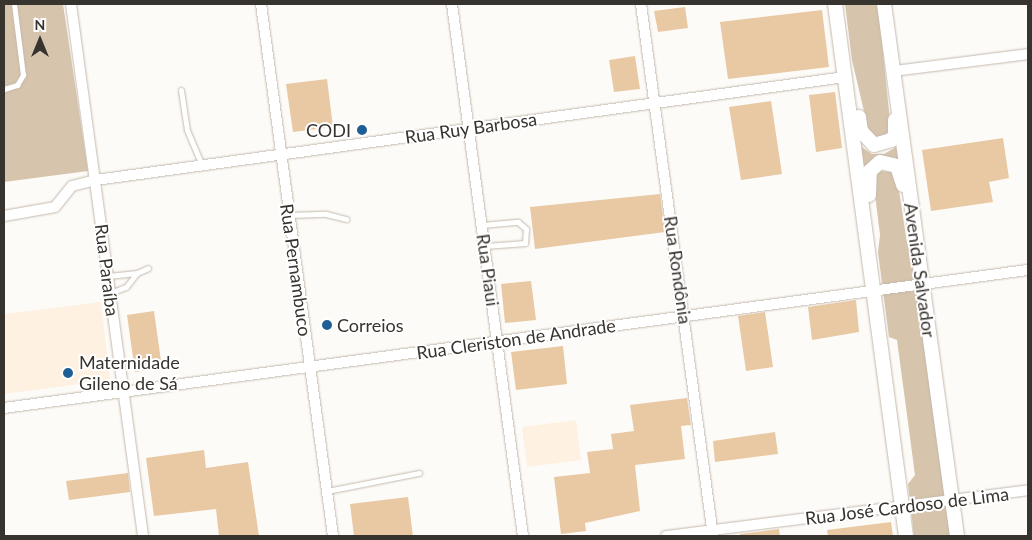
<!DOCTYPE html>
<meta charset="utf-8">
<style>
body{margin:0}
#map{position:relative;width:1032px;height:540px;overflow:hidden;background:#fdfbf8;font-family:Lato,sans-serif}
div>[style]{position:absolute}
.built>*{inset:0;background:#fef1e2}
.green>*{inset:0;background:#d7c4ac}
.building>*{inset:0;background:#e8c9a3}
.roads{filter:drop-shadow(0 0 1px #c4b9ad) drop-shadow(0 0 1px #c4b9ad)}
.lane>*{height:5px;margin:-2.5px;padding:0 2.5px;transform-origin:2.5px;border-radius:2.5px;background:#fff}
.street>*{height:10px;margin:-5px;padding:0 5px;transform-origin:5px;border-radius:5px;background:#fff}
.secondary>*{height:14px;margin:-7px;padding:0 7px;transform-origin:7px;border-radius:7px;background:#fff}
.dots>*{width:14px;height:14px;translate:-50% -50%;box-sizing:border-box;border:2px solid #fff;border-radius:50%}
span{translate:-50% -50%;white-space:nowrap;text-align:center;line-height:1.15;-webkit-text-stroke:4px #fff;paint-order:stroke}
.street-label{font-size:18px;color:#37332e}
.poi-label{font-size:18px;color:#37332e}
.right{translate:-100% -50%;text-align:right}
.left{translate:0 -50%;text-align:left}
.frame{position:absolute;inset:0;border:5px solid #37332e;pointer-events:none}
.north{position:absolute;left:15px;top:15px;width:50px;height:50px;-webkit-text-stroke:4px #fff;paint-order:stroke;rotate:0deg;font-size:14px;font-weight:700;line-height:20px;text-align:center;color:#37332e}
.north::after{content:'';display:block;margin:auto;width:18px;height:22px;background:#37332e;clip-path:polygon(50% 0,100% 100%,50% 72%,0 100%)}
</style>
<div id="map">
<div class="built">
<i style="clip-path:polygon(101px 302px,110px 380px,4px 394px,4px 314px)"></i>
<i style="clip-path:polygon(576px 420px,581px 460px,527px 467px,522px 427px)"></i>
</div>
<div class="green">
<i style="clip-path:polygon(4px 4px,63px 4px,88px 171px,4px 182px)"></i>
<i style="clip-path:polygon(845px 4px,878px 4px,891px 131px,884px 140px,870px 137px,852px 60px)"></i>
<i style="clip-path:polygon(859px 145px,872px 154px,884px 154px,898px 146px,900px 161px,863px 172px)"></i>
<i style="clip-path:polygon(880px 171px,893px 172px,898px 184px,907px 243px,912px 248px,950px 536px,914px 536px,908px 484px,915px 475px,897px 340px,889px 337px,878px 252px,880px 235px,873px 178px)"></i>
</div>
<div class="building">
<i style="clip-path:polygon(685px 7px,688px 28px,658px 32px,654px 11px)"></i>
<i style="clip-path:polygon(822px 10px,829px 67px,728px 79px,720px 22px)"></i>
<i style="clip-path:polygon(635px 56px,640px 89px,614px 92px,609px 60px)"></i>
<i style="clip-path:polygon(327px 79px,333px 127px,293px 132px,286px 84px)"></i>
<i style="clip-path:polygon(835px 92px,842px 148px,816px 152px,809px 95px)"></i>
<i style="clip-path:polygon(771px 101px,782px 174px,741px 180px,729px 107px)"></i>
<i style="clip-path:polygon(1003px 138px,1009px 178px,989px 182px,993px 202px,931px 211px,922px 150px)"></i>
<i style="clip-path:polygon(660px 194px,665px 232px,535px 249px,530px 207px)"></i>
<i style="clip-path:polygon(531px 281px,536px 320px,505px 323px,501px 284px)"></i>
<i style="clip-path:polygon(856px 300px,859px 332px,812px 340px,808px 307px)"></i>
<i style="clip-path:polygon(154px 311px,162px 368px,135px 372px,127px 315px)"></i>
<i style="clip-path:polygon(765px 312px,773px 367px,746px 371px,738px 316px)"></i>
<i style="clip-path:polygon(563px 346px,567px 384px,516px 390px,511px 352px)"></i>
<i style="clip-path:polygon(687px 398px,691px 425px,681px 426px,685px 459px,635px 465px,640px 511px,585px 523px,586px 531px,561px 534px,554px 477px,590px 473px,587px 452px,613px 449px,611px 434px,634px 431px,630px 405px)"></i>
<i style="clip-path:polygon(775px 432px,778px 454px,715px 462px,713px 441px)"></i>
<i style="clip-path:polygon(204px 450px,206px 468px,248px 462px,259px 536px,219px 536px,216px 509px,154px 516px,146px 458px)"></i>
<i style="clip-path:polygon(128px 473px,130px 492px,69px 500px,66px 481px)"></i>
<i style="clip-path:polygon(408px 497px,413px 536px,354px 536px,350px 504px)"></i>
<i style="clip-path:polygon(891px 522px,893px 536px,828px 536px,827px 530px)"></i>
<i style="clip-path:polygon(779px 529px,780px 536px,740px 536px,740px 534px)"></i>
</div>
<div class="roads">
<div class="lane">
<i style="left:4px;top:89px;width:14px;rotate:-17deg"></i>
<i style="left:17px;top:85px;width:12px;rotate:-59deg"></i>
<i style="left:23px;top:75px;width:72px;rotate:-97.2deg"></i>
<i style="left:181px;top:90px;width:40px;rotate:81.5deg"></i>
<i style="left:187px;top:130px;width:38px;rotate:67deg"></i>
<i style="left:289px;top:215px;width:37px;rotate:-2deg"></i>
<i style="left:326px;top:214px;width:21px;rotate:14deg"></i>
<i style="left:482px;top:225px;width:36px;rotate:-5deg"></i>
<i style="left:518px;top:222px;width:11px;rotate:41deg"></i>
<i style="left:526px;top:229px;width:14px;rotate:94deg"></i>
<i style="left:525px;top:243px;width:40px;rotate:175.7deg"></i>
<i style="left:108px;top:276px;width:29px;rotate:-6deg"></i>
<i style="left:110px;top:293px;width:17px;rotate:-21deg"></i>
<i style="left:126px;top:287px;width:18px;rotate:-52deg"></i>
<i style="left:137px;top:273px;width:12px;rotate:-24deg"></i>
<i style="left:327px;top:491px;width:94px;rotate:-11.1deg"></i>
</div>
<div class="street">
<i style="left:71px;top:4px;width:537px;rotate:82.29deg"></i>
<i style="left:261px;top:4px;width:537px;rotate:82.29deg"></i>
<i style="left:452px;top:4px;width:537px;rotate:82.4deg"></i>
<i style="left:641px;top:4px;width:537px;rotate:82.29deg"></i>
<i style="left:894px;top:71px;width:135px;rotate:-7.2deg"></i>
<i style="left:4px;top:216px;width:52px;rotate:-10deg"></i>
<i style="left:55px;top:207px;width:27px;rotate:-51deg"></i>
<i style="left:72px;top:186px;width:25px;rotate:-14deg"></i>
<i style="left:96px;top:180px;width:756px;rotate:-7.83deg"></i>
<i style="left:4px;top:408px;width:1033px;rotate:-7.68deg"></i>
<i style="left:666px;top:536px;width:365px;rotate:-7.2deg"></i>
</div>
<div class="secondary">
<i style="left:835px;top:4px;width:537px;rotate:82.4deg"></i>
<i style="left:884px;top:4px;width:537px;rotate:82.19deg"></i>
<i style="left:859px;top:117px;width:14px;rotate:82deg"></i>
<i style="left:861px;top:131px;width:19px;rotate:47deg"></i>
<i style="left:874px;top:145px;width:18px;rotate:-16deg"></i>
<i style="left:891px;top:140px;width:6px;rotate:-51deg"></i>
<i style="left:895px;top:135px;width:15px;rotate:-90deg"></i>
<i style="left:869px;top:195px;width:24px;rotate:-88deg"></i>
<i style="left:870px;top:171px;width:13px;rotate:-42deg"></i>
<i style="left:880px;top:162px;width:17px;rotate:13deg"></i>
<i style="left:897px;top:166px;width:20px;rotate:72deg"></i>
</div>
</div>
<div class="dots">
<i style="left:362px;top:130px;background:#1d5f94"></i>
<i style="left:327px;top:325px;background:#1d5f94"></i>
<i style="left:68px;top:373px;background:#1d5f94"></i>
</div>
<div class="street-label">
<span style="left:471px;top:128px;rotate:-8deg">Rua Ruy Barbosa</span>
<span style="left:107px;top:270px;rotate:83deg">Rua Paraíba</span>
<span style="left:296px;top:270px;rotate:82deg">Rua Pernambuco</span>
<span style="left:488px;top:270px;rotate:82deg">Rua Piaui</span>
<span style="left:678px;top:270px;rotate:82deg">Rua Rondônia</span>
<span style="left:920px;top:270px;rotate:82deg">Avenida Salvador</span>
<span style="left:516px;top:339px;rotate:-8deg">Rua Cleriston de Andrade</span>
<span style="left:907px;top:506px;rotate:-7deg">Rua José Cardoso de Lima</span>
</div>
<div class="poi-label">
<span class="right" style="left:351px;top:130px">CODI</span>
<span class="left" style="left:337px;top:325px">Correios</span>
<span class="left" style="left:79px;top:373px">Maternidade<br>Gileno de Sá</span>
</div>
<div class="frame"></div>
<div class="north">N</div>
</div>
